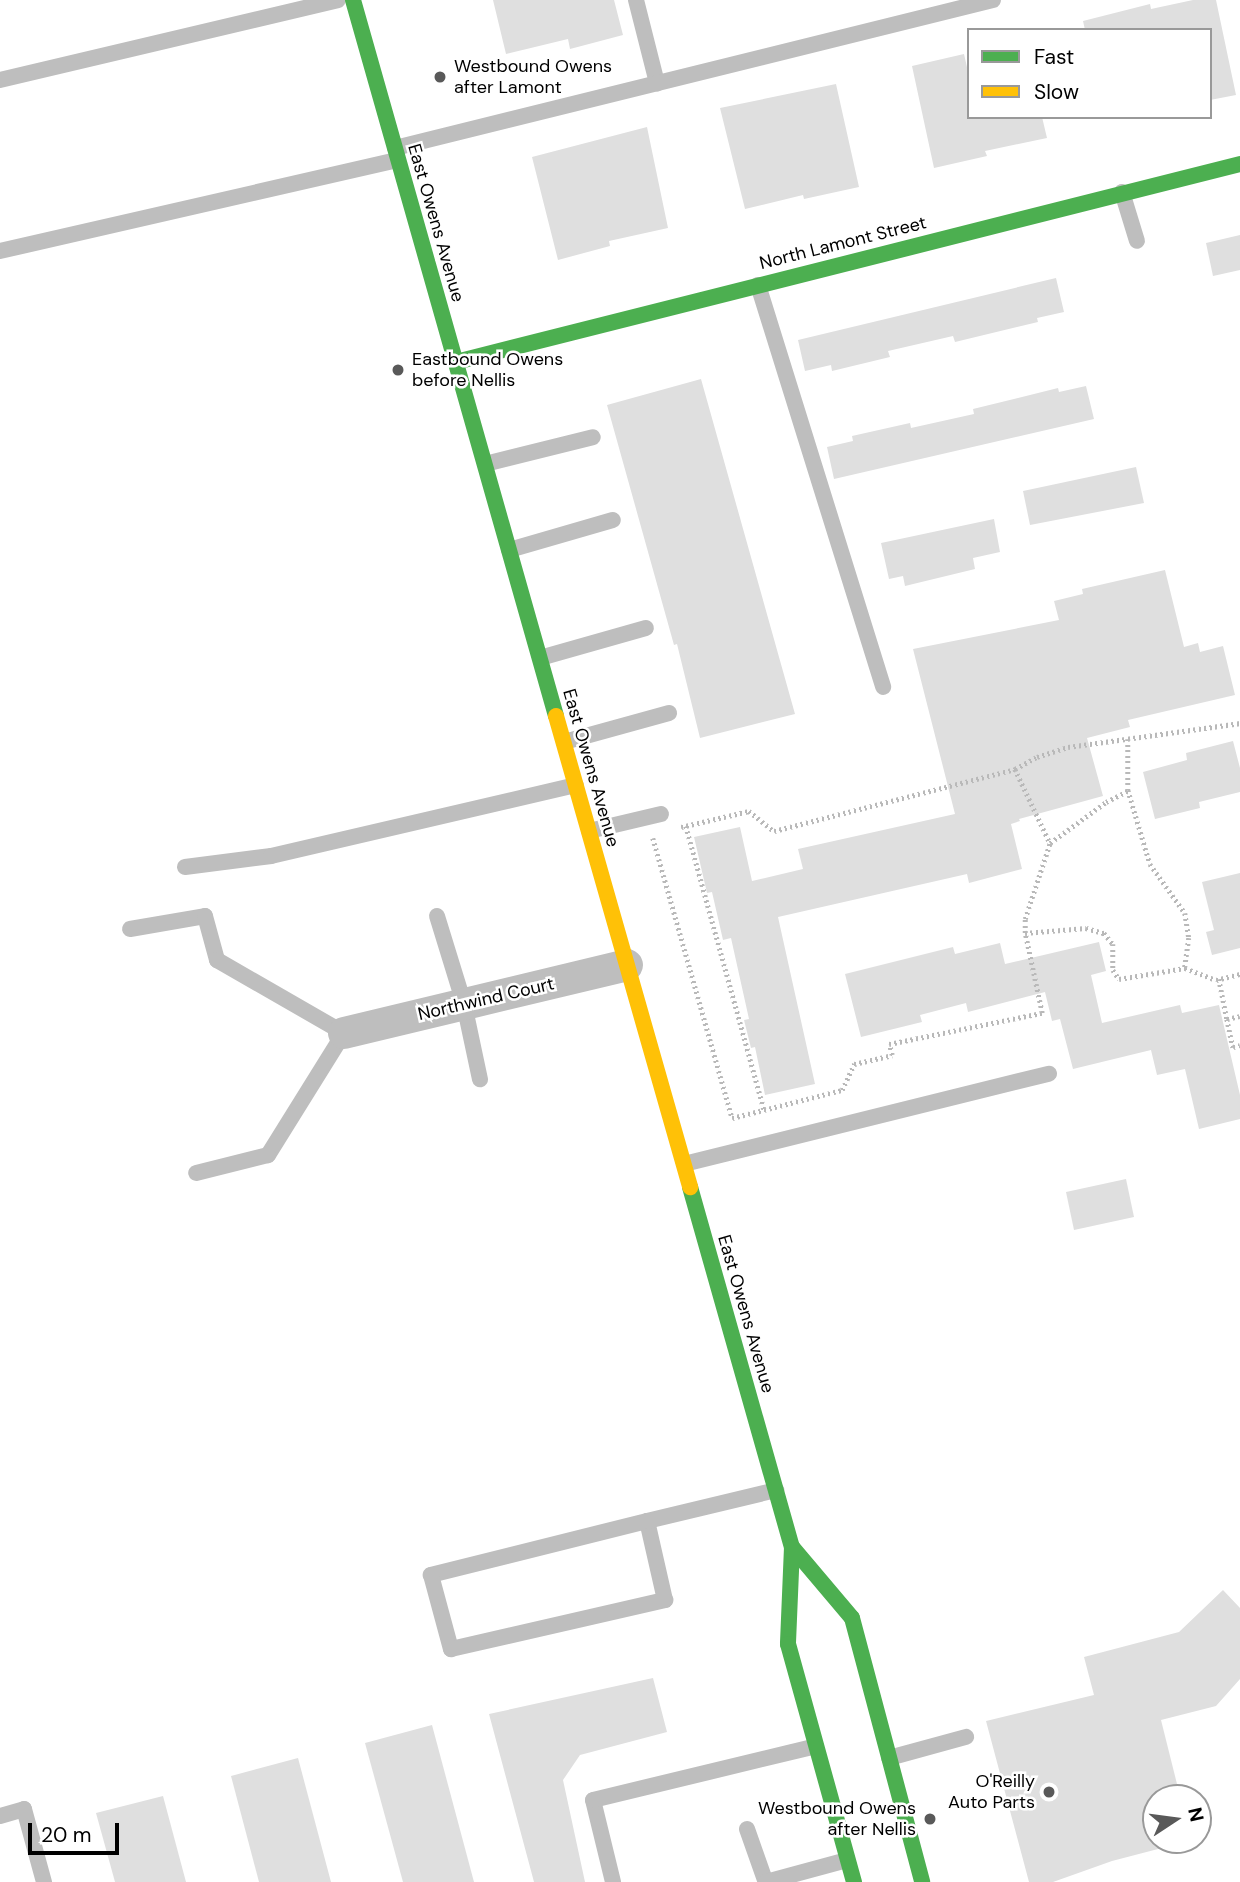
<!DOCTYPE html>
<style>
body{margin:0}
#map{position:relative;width:1240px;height:1882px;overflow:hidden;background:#fff;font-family:"DM Sans",sans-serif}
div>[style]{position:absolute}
.building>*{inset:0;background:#dfdfdf}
.path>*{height:4.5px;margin-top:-2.25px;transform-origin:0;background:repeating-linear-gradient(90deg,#b9b9b9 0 2px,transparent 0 5.5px)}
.lane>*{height:16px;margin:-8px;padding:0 8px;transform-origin:8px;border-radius:8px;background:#bebebe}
.street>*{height:32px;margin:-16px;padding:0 16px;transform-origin:16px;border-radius:16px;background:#bebebe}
.fast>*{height:16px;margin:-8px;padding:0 8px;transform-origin:8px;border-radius:8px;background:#4caf50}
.slow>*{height:16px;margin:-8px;padding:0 8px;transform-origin:8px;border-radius:8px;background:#ffc107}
.dots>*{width:19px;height:19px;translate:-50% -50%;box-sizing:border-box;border:4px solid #fff;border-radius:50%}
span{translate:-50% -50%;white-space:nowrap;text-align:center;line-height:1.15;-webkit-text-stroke:5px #fff;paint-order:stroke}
.poi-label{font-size:18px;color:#000}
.left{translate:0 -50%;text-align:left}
.right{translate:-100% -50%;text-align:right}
.street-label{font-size:18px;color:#000}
.legend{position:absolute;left:967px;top:28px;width:245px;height:91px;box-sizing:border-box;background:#fff;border:2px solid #999;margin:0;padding:9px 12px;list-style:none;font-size:21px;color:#000}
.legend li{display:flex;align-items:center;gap:14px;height:35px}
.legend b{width:35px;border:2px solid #999}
.north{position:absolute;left:1142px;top:1784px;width:70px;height:70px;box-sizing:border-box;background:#fff;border:2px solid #999;border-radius:50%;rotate:77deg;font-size:19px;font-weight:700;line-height:28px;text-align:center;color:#000}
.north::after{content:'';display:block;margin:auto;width:24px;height:32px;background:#595959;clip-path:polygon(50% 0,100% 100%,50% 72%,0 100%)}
.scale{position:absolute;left:28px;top:1823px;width:91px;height:32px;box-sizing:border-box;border:4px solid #000;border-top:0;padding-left:9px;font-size:21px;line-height:24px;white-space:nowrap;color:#000;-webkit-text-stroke:5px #fff;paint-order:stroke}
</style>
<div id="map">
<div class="building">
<i style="clip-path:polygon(493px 0,614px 0,623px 35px,570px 49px,568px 39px,506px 54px)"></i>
<i style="clip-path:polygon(1193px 0,1216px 0,1236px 95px,1210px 100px,1210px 30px,1085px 30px,1083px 21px,1150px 4px,1151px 9px)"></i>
<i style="clip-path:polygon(964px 54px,969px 76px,969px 117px,1042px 117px,1047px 138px,985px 151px,987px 156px,934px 168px,912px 66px)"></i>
<i style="clip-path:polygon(836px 84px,859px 187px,804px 199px,803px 195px,745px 209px,720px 108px)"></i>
<i style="clip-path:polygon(647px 127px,668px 228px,609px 241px,610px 246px,558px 260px,532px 157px)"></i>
<i style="clip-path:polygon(1240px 235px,1240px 270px,1213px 276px,1206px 243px)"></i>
<i style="clip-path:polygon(1056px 278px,1064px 312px,1037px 318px,1038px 322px,955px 342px,953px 336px,888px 351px,890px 357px,832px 371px,831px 365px,805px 371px,798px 340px)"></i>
<i style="clip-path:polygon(701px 379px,795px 714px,700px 738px,677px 644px,674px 645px,607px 405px)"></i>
<i style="clip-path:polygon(1086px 386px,1094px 419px,834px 479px,827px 447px,853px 441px,852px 436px,910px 423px,911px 428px,974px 414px,973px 409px,1058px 388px,1059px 392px)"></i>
<i style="clip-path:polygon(1136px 467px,1144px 503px,1030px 525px,1023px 491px)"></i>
<i style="clip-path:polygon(994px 519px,1000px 552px,973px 558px,975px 569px,905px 586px,903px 576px,889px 579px,881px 543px)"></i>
<i style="clip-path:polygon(1165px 570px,1184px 647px,1198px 643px,1200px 652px,1223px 646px,1235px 695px,1128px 720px,1130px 727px,1087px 738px,1103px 796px,1019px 819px,1020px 821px,1011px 824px,1022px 869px,969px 883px,967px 874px,778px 917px,815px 1084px,765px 1095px,755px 1047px,751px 1048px,744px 1020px,749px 1019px,731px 938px,723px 940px,712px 892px,707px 893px,694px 837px,740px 827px,752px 881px,803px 869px,798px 849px,955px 814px,913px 649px,1059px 620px,1054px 601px,1083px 594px,1082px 589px)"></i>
<i style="clip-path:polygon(1233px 741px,1240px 768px,1240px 792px,1199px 802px,1200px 808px,1155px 819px,1143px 772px,1187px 760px,1186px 753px)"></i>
<i style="clip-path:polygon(1240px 873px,1240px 948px,1212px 955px,1206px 932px,1214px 930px,1202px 882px)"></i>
<i style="clip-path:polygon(1099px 942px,1106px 971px,1091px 975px,1102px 1023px,1180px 1005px,1182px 1013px,1219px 1005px,1240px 1095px,1240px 1119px,1199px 1129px,1185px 1069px,1157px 1075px,1151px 1050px,1073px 1069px,1060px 1019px,1052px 1021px,1045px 992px,968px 1012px,966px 1003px,920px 1015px,922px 1022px,861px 1037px,845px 974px,953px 947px,955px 954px,1000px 943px,1005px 964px)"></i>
<i style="clip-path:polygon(1126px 1179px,1134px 1217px,1074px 1230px,1066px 1192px)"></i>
<i style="clip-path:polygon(1223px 1590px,1240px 1608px,1240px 1679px,1216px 1706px,1161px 1720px,1178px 1788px,1167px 1791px,1169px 1798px,1156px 1798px,1156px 1840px,1180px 1840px,1181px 1843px,1112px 1861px,1053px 1882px,1029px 1882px,986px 1721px,1094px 1695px,1084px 1657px,1179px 1632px)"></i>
<i style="clip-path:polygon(653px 1678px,667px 1732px,580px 1755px,563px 1780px,585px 1882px,534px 1882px,489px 1714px)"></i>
<i style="clip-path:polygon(432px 1725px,474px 1882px,403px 1882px,365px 1743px)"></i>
<i style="clip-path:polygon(298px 1758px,331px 1882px,259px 1882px,231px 1776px)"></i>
<i style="clip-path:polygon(163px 1796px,186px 1882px,115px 1882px,96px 1813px)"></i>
</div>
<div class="path">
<i style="left:1128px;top:739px;width:51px;rotate:90deg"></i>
<i style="left:1128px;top:790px;width:77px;rotate:73.4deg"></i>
<i style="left:1150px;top:864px;width:60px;rotate:54.5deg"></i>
<i style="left:1185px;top:913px;width:25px;rotate:81deg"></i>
<i style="left:1189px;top:938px;width:30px;rotate:98deg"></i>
<i style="left:1015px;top:769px;width:82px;rotate:64.7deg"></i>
<i style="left:686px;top:826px;width:295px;rotate:74.6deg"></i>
<i style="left:681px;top:827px;width:70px;rotate:-13.2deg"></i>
<i style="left:749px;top:811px;width:32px;rotate:39deg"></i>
<i style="left:774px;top:831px;width:249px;rotate:-14.4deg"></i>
<i style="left:1015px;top:769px;width:25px;rotate:-29deg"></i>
<i style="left:1037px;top:757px;width:33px;rotate:-18deg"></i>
<i style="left:1068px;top:747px;width:174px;rotate:-7.9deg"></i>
<i style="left:653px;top:838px;width:291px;rotate:74.2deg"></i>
<i style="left:732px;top:1118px;width:114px;rotate:-14.3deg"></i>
<i style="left:842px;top:1090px;width:29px;rotate:-65deg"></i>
<i style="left:854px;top:1064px;width:39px;rotate:-13deg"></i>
<i style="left:892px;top:1055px;width:11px;rotate:-105deg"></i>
<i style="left:889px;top:1044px;width:156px;rotate:-11.5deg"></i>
<i style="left:1042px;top:1013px;width:82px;rotate:-102deg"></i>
<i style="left:1025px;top:933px;width:61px;rotate:-4.7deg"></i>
<i style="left:1086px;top:928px;width:19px;rotate:16deg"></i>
<i style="left:1104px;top:933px;width:14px;rotate:51deg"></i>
<i style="left:1113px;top:944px;width:26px;rotate:90deg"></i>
<i style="left:1113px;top:970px;width:11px;rotate:56deg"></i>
<i style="left:1119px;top:979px;width:67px;rotate:-9.5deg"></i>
<i style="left:1185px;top:968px;width:33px;rotate:21deg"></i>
<i style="left:1216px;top:980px;width:25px;rotate:-14deg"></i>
<i style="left:1025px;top:933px;width:14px;rotate:-90deg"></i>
<i style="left:1025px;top:919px;width:80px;rotate:-71.8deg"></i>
<i style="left:1050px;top:843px;width:69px;rotate:-36.2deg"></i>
<i style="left:1106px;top:802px;width:25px;rotate:-27deg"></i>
<i style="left:1219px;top:979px;width:41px;rotate:78.7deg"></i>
<i style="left:1227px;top:1019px;width:13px;rotate:-13deg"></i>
<i style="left:1227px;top:1019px;width:29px;rotate:78deg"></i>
<i style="left:1233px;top:1047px;width:7px;rotate:-16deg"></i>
</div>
<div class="lane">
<i style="left:636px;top:0;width:86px;rotate:75.8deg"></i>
<i style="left:0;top:80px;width:347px;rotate:-13.3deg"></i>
<i style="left:395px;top:148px;width:616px;rotate:-13.9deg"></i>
<i style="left:1122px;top:192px;width:51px;rotate:73deg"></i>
<i style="left:0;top:251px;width:408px;rotate:-12.9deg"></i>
<i style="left:758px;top:285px;width:421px;rotate:72.7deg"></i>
<i style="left:485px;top:464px;width:111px;rotate:-14deg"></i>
<i style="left:509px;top:550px;width:108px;rotate:-16.1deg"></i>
<i style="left:540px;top:658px;width:110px;rotate:-15.8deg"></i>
<i style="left:564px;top:742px;width:109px;rotate:-15.4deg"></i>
<i style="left:589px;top:831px;width:74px;rotate:-13.3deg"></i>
<i style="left:185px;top:867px;width:87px;rotate:-7.3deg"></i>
<i style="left:271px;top:856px;width:313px;rotate:-13.1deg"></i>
<i style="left:437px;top:916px;width:92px;rotate:72.9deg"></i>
<i style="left:464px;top:1004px;width:77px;rotate:78deg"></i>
<i style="left:130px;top:929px;width:76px;rotate:-9.8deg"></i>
<i style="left:205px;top:916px;width:46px;rotate:74.7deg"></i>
<i style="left:217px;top:960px;width:146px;rotate:29.9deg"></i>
<i style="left:344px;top:1033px;width:144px;rotate:121.9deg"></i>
<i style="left:268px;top:1155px;width:74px;rotate:166deg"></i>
<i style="left:684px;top:1164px;width:376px;rotate:-13.9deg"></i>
<i style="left:647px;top:1521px;width:223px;rotate:166deg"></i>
<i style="left:431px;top:1575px;width:77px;rotate:74.9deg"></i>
<i style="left:451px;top:1649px;width:220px;rotate:-12.9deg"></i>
<i style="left:665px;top:1600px;width:81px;rotate:-102.8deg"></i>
<i style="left:647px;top:1521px;width:133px;rotate:-13.5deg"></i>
<i style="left:889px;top:1758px;width:80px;rotate:-15.3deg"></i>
<i style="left:0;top:1816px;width:25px;rotate:-16deg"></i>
<i style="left:24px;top:1809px;width:76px;rotate:74.7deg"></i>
<i style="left:747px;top:1829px;width:54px;rotate:70.6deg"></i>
<i style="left:613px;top:1882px;width:84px;rotate:-103.7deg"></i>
<i style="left:593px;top:1800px;width:229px;rotate:-13.6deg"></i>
<i style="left:766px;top:1882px;width:84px;rotate:-15.2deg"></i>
</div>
<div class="street">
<i style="left:344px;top:1033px;width:291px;rotate:-13.5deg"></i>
</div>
<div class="fast">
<i style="left:353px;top:0;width:744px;rotate:74.17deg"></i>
<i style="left:456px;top:362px;width:809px;rotate:-14.17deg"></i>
<i style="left:690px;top:1187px;width:374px;rotate:74.2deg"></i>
<i style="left:792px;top:1547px;width:97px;rotate:92.4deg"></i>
<i style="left:788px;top:1644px;width:247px;rotate:74.5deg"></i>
<i style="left:792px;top:1547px;width:93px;rotate:49.8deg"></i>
<i style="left:852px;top:1618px;width:273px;rotate:75.1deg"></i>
</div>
<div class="slow">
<i style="left:556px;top:716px;width:490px;rotate:74.1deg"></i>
</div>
<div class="dots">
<i style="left:440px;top:77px;background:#595959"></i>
<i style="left:398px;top:370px;background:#595959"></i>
<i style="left:1049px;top:1792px;background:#595959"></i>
<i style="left:930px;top:1819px;background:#595959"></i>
</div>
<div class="poi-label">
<span class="left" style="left:454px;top:77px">Westbound Owens<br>after Lamont</span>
<span class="left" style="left:412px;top:370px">Eastbound Owens<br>before Nellis</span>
<span class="right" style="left:1035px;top:1792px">O'Reilly<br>Auto Parts</span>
<span class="right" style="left:916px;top:1819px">Westbound Owens<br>after Nellis</span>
</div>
<div class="street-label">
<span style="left:436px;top:223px;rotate:74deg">East Owens Avenue</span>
<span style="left:843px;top:243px;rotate:-14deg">North Lamont Street</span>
<span style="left:591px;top:768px;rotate:74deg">East Owens Avenue</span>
<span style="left:486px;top:999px;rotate:-13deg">Northwind Court</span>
<span style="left:746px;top:1314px;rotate:74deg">East Owens Avenue</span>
</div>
<ul class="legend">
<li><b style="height:9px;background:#4caf50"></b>Fast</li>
<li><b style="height:9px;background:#ffc107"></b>Slow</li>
</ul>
<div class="north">N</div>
<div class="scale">20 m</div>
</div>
